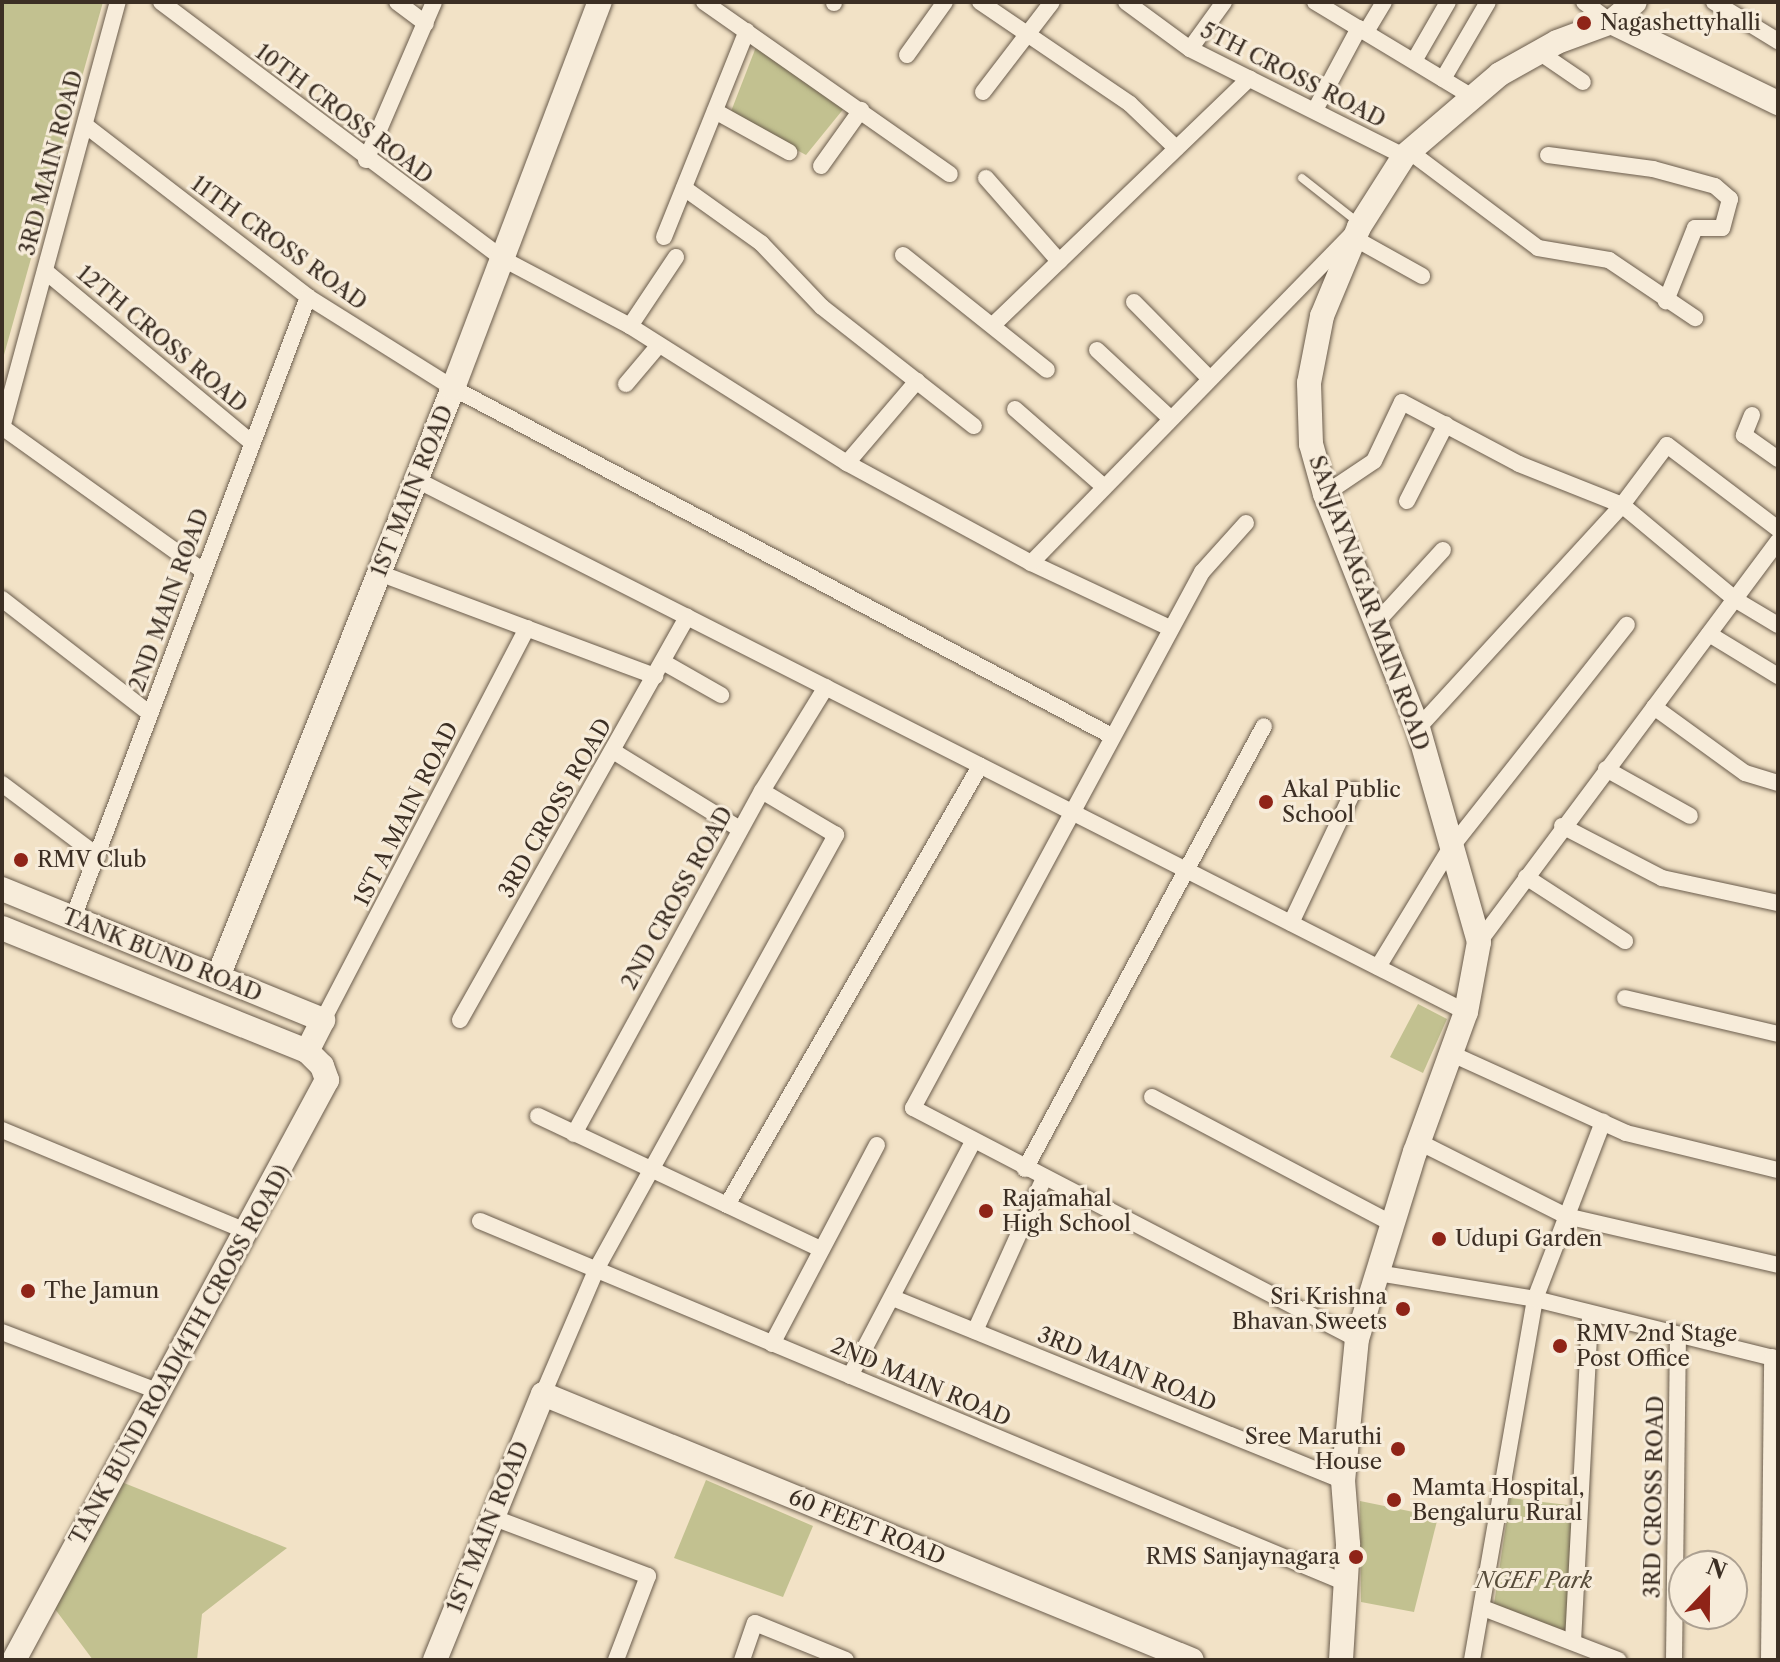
<!DOCTYPE html>
<style>
body{margin:0}
#map{position:relative;width:1780px;height:1662px;overflow:hidden;background:#f2e2c6;font-family:"Libre Caslon Text",serif}
div>[style]{position:absolute}
.green>*{inset:0;background:#c2c190}
.roads{filter:drop-shadow(0 0 2px #6a5c4c) drop-shadow(0 0 2px #6a5c4c)}
.lane>*{height:8px;margin:-4px;padding:0 4px;transform-origin:4px;border-radius:4px;background:#f7ecda}
.street>*{height:16px;margin:-8px;padding:0 8px;transform-origin:8px;border-radius:8px;background:#f7ecda}
.secondary>*{height:24px;margin:-12px;padding:0 12px;transform-origin:12px;border-radius:12px;background:#f7ecda}
.dots>*{width:22px;height:22px;translate:-50% -50%;box-sizing:border-box;border:4px solid #f7ecda;border-radius:50%}
span{translate:-50% -50%;white-space:nowrap;text-align:center;line-height:1.15;-webkit-text-stroke:6px #f7ecda;paint-order:stroke}
.poi-label{font-size:22px;color:#3c2f24}
.left{translate:0 -50%;text-align:left}
.right{translate:-100% -50%;text-align:right}
.street-label{font-size:22px;color:#3c2f24}
.park-label{font-size:22px;color:#574c3a;font-style:italic}
.frame{position:absolute;inset:0;border:4px solid #3c2f24;pointer-events:none}
.north{position:absolute;left:1668px;top:1550px;width:80px;height:80px;box-sizing:border-box;background:#f7ecda;border:2px solid #aca091;border-radius:50%;rotate:22deg;font-size:22px;font-weight:700;line-height:32px;text-align:center;color:#3c2f24}
.north::after{content:'';display:block;margin:auto;width:28px;height:36px;background:#8f2418;clip-path:polygon(50% 0,100% 100%,50% 72%,0 100%)}
</style>
<div id="map">
<div class="green">
<i style="clip-path:polygon(2px 2px,103px 2px,2px 362px)"></i>
<i style="clip-path:polygon(756px 47px,845px 107px,806px 155px,730px 114px)"></i>
<i style="clip-path:polygon(1418px 1004px,1447px 1019px,1423px 1073px,1390px 1057px)"></i>
<i style="clip-path:polygon(706px 1480px,813px 1526px,783px 1597px,674px 1558px)"></i>
<i style="clip-path:polygon(119px 1481px,287px 1548px,202px 1614px,197px 1660px,93px 1660px,52px 1605px)"></i>
<i style="clip-path:polygon(1510px 1498px,1576px 1506px,1567px 1633px,1494px 1604px)"></i>
<i style="clip-path:polygon(1360px 1501px,1438px 1517px,1414px 1612px,1361px 1602px)"></i>
</div>
<div class="roads">
<div class="lane">
<i style="left:1302px;top:178px;width:74px;rotate:38.4deg"></i>
</div>
<div class="street">
<i style="left:161px;top:2px;width:428px;rotate:36.9deg"></i>
<i style="left:503px;top:259px;width:144px;rotate:27.8deg"></i>
<i style="left:630px;top:326px;width:257px;rotate:32.3deg"></i>
<i style="left:847px;top:463px;width:209px;rotate:28.5deg"></i>
<i style="left:1031px;top:563px;width:153px;rotate:25.1deg"></i>
<i style="left:397px;top:2px;width:36px;rotate:37deg"></i>
<i style="left:704px;top:2px;width:300px;rotate:35deg"></i>
<i style="left:980px;top:2px;width:181px;rotate:34.2deg"></i>
<i style="left:1130px;top:104px;width:64px;rotate:43.7deg"></i>
<i style="left:1126px;top:2px;width:79px;rotate:36.3deg"></i>
<i style="left:1190px;top:49px;width:239px;rotate:26.6deg"></i>
<i style="left:1315px;top:2px;width:182px;rotate:31.1deg"></i>
<i style="left:1584px;top:2px;width:34px;rotate:37deg"></i>
<i style="left:1714px;top:2px;width:75px;rotate:31.4deg"></i>
<i style="left:834px;top:3px;width:1px;rotate:-90deg"></i>
<i style="left:1366px;top:32px;width:35px;rotate:-59deg"></i>
<i style="left:1190px;top:49px;width:58px;rotate:-54.1deg"></i>
<i style="left:1539px;top:52px;width:53px;rotate:34.3deg"></i>
<i style="left:907px;top:55px;width:65px;rotate:-54.4deg"></i>
<i style="left:1414px;top:61px;width:68px;rotate:-60deg"></i>
<i style="left:1443px;top:79px;width:89px;rotate:-59.7deg"></i>
<i style="left:983px;top:92px;width:113px;rotate:-52.5deg"></i>
<i style="left:1315px;top:110px;width:93px;rotate:-61.8deg"></i>
<i style="left:715px;top:111px;width:85px;rotate:29deg"></i>
<i style="left:85px;top:125px;width:282px;rotate:37.6deg"></i>
<i style="left:308px;top:297px;width:171px;rotate:32.1deg"></i>
<i style="left:453px;top:388px;width:745px;rotate:27.84deg"></i>
<i style="left:1409px;top:151px;width:161px;rotate:36.9deg"></i>
<i style="left:1538px;top:248px;width:72px;rotate:9.6deg"></i>
<i style="left:1609px;top:260px;width:104px;rotate:34deg"></i>
<i style="left:1548px;top:155px;width:106px;rotate:7.6deg"></i>
<i style="left:1653px;top:169px;width:64px;rotate:15.3deg"></i>
<i style="left:1715px;top:186px;width:20px;rotate:41deg"></i>
<i style="left:1730px;top:199px;width:30px;rotate:105deg"></i>
<i style="left:1722px;top:228px;width:27px;rotate:180deg"></i>
<i style="left:1695px;top:228px;width:79px;rotate:111.7deg"></i>
<i style="left:366px;top:160px;width:172px;rotate:-66.7deg"></i>
<i style="left:821px;top:166px;width:69px;rotate:-54.5deg"></i>
<i style="left:986px;top:178px;width:111px;rotate:48.7deg"></i>
<i style="left:684px;top:188px;width:95px;rotate:35.5deg"></i>
<i style="left:761px;top:243px;width:88px;rotate:46.4deg"></i>
<i style="left:822px;top:307px;width:193px;rotate:38.1deg"></i>
<i style="left:664px;top:237px;width:222px;rotate:-68.1deg"></i>
<i style="left:1354px;top:238px;width:78px;rotate:29.2deg"></i>
<i style="left:903px;top:255px;width:184px;rotate:38.6deg"></i>
<i style="left:45px;top:271px;width:266px;rotate:39.7deg"></i>
<i style="left:1134px;top:302px;width:107px;rotate:45.4deg"></i>
<i style="left:993px;top:325px;width:356px;rotate:-43.9deg"></i>
<i style="left:630px;top:326px;width:83px;rotate:-56.3deg"></i>
<i style="left:1097px;top:350px;width:100px;rotate:43deg"></i>
<i style="left:626px;top:384px;width:51px;rotate:-49.8deg"></i>
<i style="left:1015px;top:409px;width:117px;rotate:41.2deg"></i>
<i style="left:1752px;top:415px;width:22px;rotate:112deg"></i>
<i style="left:1744px;top:435px;width:42px;rotate:35.2deg"></i>
<i style="left:2px;top:427px;width:247px;rotate:35.6deg"></i>
<i style="left:2px;top:428px;width:442px;rotate:-74.8deg"></i>
<i style="left:847px;top:463px;width:108px;rotate:-49.5deg"></i>
<i style="left:417px;top:480px;width:1176px;rotate:26.89deg"></i>
<i style="left:1325px;top:494px;width:59px;rotate:-34deg"></i>
<i style="left:1374px;top:461px;width:65px;rotate:-64.6deg"></i>
<i style="left:1402px;top:402px;width:132px;rotate:27.9deg"></i>
<i style="left:1519px;top:464px;width:111px;rotate:21.7deg"></i>
<i style="left:1622px;top:505px;width:148px;rotate:39.8deg"></i>
<i style="left:1736px;top:600px;width:49px;rotate:30.8deg"></i>
<i style="left:1407px;top:501px;width:86px;rotate:-63.1deg"></i>
<i style="left:1246px;top:523px;width:66px;rotate:131.9deg"></i>
<i style="left:1202px;top:572px;width:609px;rotate:118.33deg"></i>
<i style="left:913px;top:1108px;width:500px;rotate:27.49deg"></i>
<i style="left:1031px;top:563px;width:458px;rotate:-45.7deg"></i>
<i style="left:379px;top:573px;width:295px;rotate:20.5deg"></i>
<i style="left:2px;top:599px;width:187px;rotate:37.8deg"></i>
<i style="left:1376px;top:623px;width:99px;rotate:-47.5deg"></i>
<i style="left:1709px;top:634px;width:81px;rotate:31.3deg"></i>
<i style="left:663px;top:662px;width:67px;rotate:29.6deg"></i>
<i style="left:1654px;top:707px;width:112px;rotate:36deg"></i>
<i style="left:1745px;top:773px;width:34px;rotate:17deg"></i>
<i style="left:1418px;top:728px;width:302px;rotate:-47.5deg"></i>
<i style="left:1622px;top:505px;width:75px;rotate:-53.1deg"></i>
<i style="left:1667px;top:445px;width:139px;rotate:37.1deg"></i>
<i style="left:613px;top:751px;width:149px;rotate:31.6deg"></i>
<i style="left:1606px;top:769px;width:96px;rotate:29.2deg"></i>
<i style="left:2px;top:784px;width:120px;rotate:36.9deg"></i>
<i style="left:1562px;top:826px;width:113px;rotate:27.5deg"></i>
<i style="left:1662px;top:878px;width:119px;rotate:12.2deg"></i>
<i style="left:1526px;top:877px;width:118px;rotate:32.9deg"></i>
<i style="left:73px;top:918px;width:664px;rotate:-69.27deg"></i>
<i style="left:1291px;top:923px;width:147px;rotate:-64.7deg"></i>
<i style="left:1479px;top:942px;width:500px;rotate:-53.29deg"></i>
<i style="left:1378px;top:967px;width:137px;rotate:-58.7deg"></i>
<i style="left:1449px;top:850px;width:287px;rotate:-51.7deg"></i>
<i style="left:1625px;top:998px;width:157px;rotate:13.2deg"></i>
<i style="left:323px;top:1020px;width:442px;rotate:-62.5deg"></i>
<i style="left:460px;top:1020px;width:463px;rotate:-60.6deg"></i>
<i style="left:1452px;top:1054px;width:191px;rotate:24.4deg"></i>
<i style="left:1626px;top:1133px;width:156px;rotate:13.7deg"></i>
<i style="left:1152px;top:1097px;width:272px;rotate:27.8deg"></i>
<i style="left:538px;top:1116px;width:310px;rotate:25.2deg"></i>
<i style="left:2px;top:1130px;width:266px;rotate:22.5deg"></i>
<i style="left:574px;top:1134px;width:391px;rotate:-61.3deg"></i>
<i style="left:762px;top:791px;width:122px;rotate:-58.4deg"></i>
<i style="left:1419px;top:1142px;width:165px;rotate:26.7deg"></i>
<i style="left:1566px;top:1216px;width:218px;rotate:13deg"></i>
<i style="left:1025px;top:1169px;width:503px;rotate:-61.65deg"></i>
<i style="left:727px;top:1205px;width:507px;rotate:-60.04deg"></i>
<i style="left:480px;top:1221px;width:939px;rotate:22.69deg"></i>
<i style="left:1377px;top:1273px;width:160px;rotate:9.3deg"></i>
<i style="left:1535px;top:1299px;width:250px;rotate:13.9deg"></i>
<i style="left:893px;top:1298px;width:486px;rotate:22.1deg"></i>
<i style="left:975px;top:1331px;width:168px;rotate:-65.7deg"></i>
<i style="left:2px;top:1332px;width:169px;rotate:20.8deg"></i>
<i style="left:772px;top:1344px;width:225px;rotate:-62.2deg"></i>
<i style="left:850px;top:1376px;width:264px;rotate:-62.3deg"></i>
<i style="left:543px;top:1394px;width:137px;rotate:-66.8deg"></i>
<i style="left:597px;top:1268px;width:495px;rotate:-61.1deg"></i>
<i style="left:836px;top:835px;width:86px;rotate:-149.3deg"></i>
<i style="left:489px;top:1516px;width:170px;rotate:20.7deg"></i>
<i style="left:648px;top:1576px;width:90px;rotate:110.9deg"></i>
<i style="left:1483px;top:1608px;width:145px;rotate:21.1deg"></i>
<i style="left:1573px;top:1642px;width:328px;rotate:-87deg"></i>
<i style="left:742px;top:1660px;width:39px;rotate:-71deg"></i>
<i style="left:755px;top:1623px;width:98px;rotate:22.1deg"></i>
<i style="left:1472px;top:1660px;width:366px;rotate:-80.1deg"></i>
<i style="left:1535px;top:1299px;width:190px;rotate:-69deg"></i>
<i style="left:1674px;top:1660px;width:325px;rotate:-89.3deg"></i>
<i style="left:1769px;top:1660px;width:303px;rotate:-89.4deg"></i>
</div>
<div class="secondary">
<i style="left:1611px;top:22px;width:186px;rotate:25.9deg"></i>
<i style="left:2px;top:889px;width:347px;rotate:22.2deg"></i>
<i style="left:323px;top:1020px;width:35px;rotate:117deg"></i>
<i style="left:2px;top:928px;width:329px;rotate:22deg"></i>
<i style="left:307px;top:1051px;width:21px;rotate:45deg"></i>
<i style="left:322px;top:1066px;width:15px;rotate:70deg"></i>
<i style="left:327px;top:1080px;width:659px;rotate:118.35deg"></i>
<i style="left:218px;top:977px;width:634px;rotate:-68.25deg"></i>
<i style="left:453px;top:388px;width:413px;rotate:-69.2deg"></i>
<i style="left:435px;top:1660px;width:287px;rotate:-67.9deg"></i>
<i style="left:543px;top:1394px;width:701px;rotate:22.29deg"></i>
<i style="left:1341px;top:1660px;width:116px;rotate:-86.5deg"></i>
<i style="left:1348px;top:1544px;width:63px;rotate:-94.5deg"></i>
<i style="left:1343px;top:1481px;width:143px;rotate:-84.4deg"></i>
<i style="left:1357px;top:1339px;width:196px;rotate:-72.8deg"></i>
<i style="left:1415px;top:1152px;width:149px;rotate:-70deg"></i>
<i style="left:1466px;top:1012px;width:71px;rotate:-79.5deg"></i>
<i style="left:1479px;top:942px;width:223px;rotate:-105.9deg"></i>
<i style="left:1418px;top:728px;width:252px;rotate:-111.7deg"></i>
<i style="left:1325px;top:494px;width:52px;rotate:-105.6deg"></i>
<i style="left:1311px;top:444px;width:61px;rotate:-91.9deg"></i>
<i style="left:1309px;top:383px;width:68px;rotate:-79deg"></i>
<i style="left:1322px;top:316px;width:96px;rotate:-67.4deg"></i>
<i style="left:1359px;top:227px;width:84px;rotate:-57.6deg"></i>
<i style="left:1404px;top:156px;width:126px;rotate:-40.5deg"></i>
<i style="left:1500px;top:74px;width:65px;rotate:-29.3deg"></i>
<i style="left:1557px;top:42px;width:58px;rotate:-20.3deg"></i>
<i style="left:1611px;top:22px;width:31px;rotate:-40deg"></i>
</div>
</div>
<div class="dots">
<i style="left:1584px;top:23px;background:#8f2418"></i>
<i style="left:1266px;top:802px;background:#8f2418"></i>
<i style="left:21px;top:860px;background:#8f2418"></i>
<i style="left:986px;top:1211px;background:#8f2418"></i>
<i style="left:1439px;top:1239px;background:#8f2418"></i>
<i style="left:28px;top:1291px;background:#8f2418"></i>
<i style="left:1403px;top:1309px;background:#8f2418"></i>
<i style="left:1560px;top:1346px;background:#8f2418"></i>
<i style="left:1398px;top:1449px;background:#8f2418"></i>
<i style="left:1394px;top:1500px;background:#8f2418"></i>
<i style="left:1356px;top:1557px;background:#8f2418"></i>
</div>
<div class="poi-label">
<span class="left" style="left:1600px;top:23px">Nagashettyhalli</span>
<span class="left" style="left:1282px;top:802px">Akal Public<br>School</span>
<span class="left" style="left:37px;top:860px">RMV Club</span>
<span class="left" style="left:1002px;top:1211px">Rajamahal<br>High School</span>
<span class="left" style="left:1455px;top:1239px">Udupi Garden</span>
<span class="left" style="left:44px;top:1291px">The Jamun</span>
<span class="right" style="left:1387px;top:1309px">Sri Krishna<br>Bhavan Sweets</span>
<span class="left" style="left:1576px;top:1346px">RMV 2nd Stage<br>Post Office</span>
<span class="right" style="left:1382px;top:1449px">Sree Maruthi<br>House</span>
<span class="left" style="left:1412px;top:1500px">Mamta Hospital,<br>Bengaluru Rural</span>
<span class="right" style="left:1340px;top:1557px">RMS Sanjaynagara</span>
</div>
<div class="street-label">
<span style="left:1293px;top:75px;rotate:27deg">5TH CROSS ROAD</span>
<span style="left:344px;top:114px;rotate:37deg">10TH CROSS ROAD</span>
<span style="left:51px;top:163px;rotate:-75deg">3RD MAIN ROAD</span>
<span style="left:279px;top:243px;rotate:36deg">11TH CROSS ROAD</span>
<span style="left:162px;top:339px;rotate:40deg">12TH CROSS ROAD</span>
<span style="left:412px;top:491px;rotate:-68deg">1ST MAIN ROAD</span>
<span style="left:169px;top:600px;rotate:-70deg">2ND MAIN ROAD</span>
<span style="left:1369px;top:603px;rotate:70deg">SANJAYNAGAR MAIN ROAD</span>
<span style="left:555px;top:808px;rotate:-60deg">3RD CROSS ROAD</span>
<span style="left:406px;top:814px;rotate:-63deg">1ST A MAIN ROAD</span>
<span style="left:677px;top:898px;rotate:-61deg">2ND CROSS ROAD</span>
<span style="left:162px;top:955px;rotate:22deg">TANK BUND ROAD</span>
<span style="left:180px;top:1355px;rotate:-61deg">TANK BUND ROAD(4TH CROSS ROAD)</span>
<span style="left:1127px;top:1369px;rotate:22deg">3RD MAIN ROAD</span>
<span style="left:921px;top:1382px;rotate:23deg">2ND MAIN ROAD</span>
<span style="left:1654px;top:1497px;rotate:-89deg">3RD CROSS ROAD</span>
<span style="left:488px;top:1527px;rotate:-68deg">1ST MAIN ROAD</span>
<span style="left:867px;top:1527px;rotate:22deg">60 FEET ROAD</span>
</div>
<div class="park-label">
<span style="left:1534px;top:1581px">NGEF Park</span>
</div>
<div class="frame"></div>
<div class="north">N</div>
</div>
